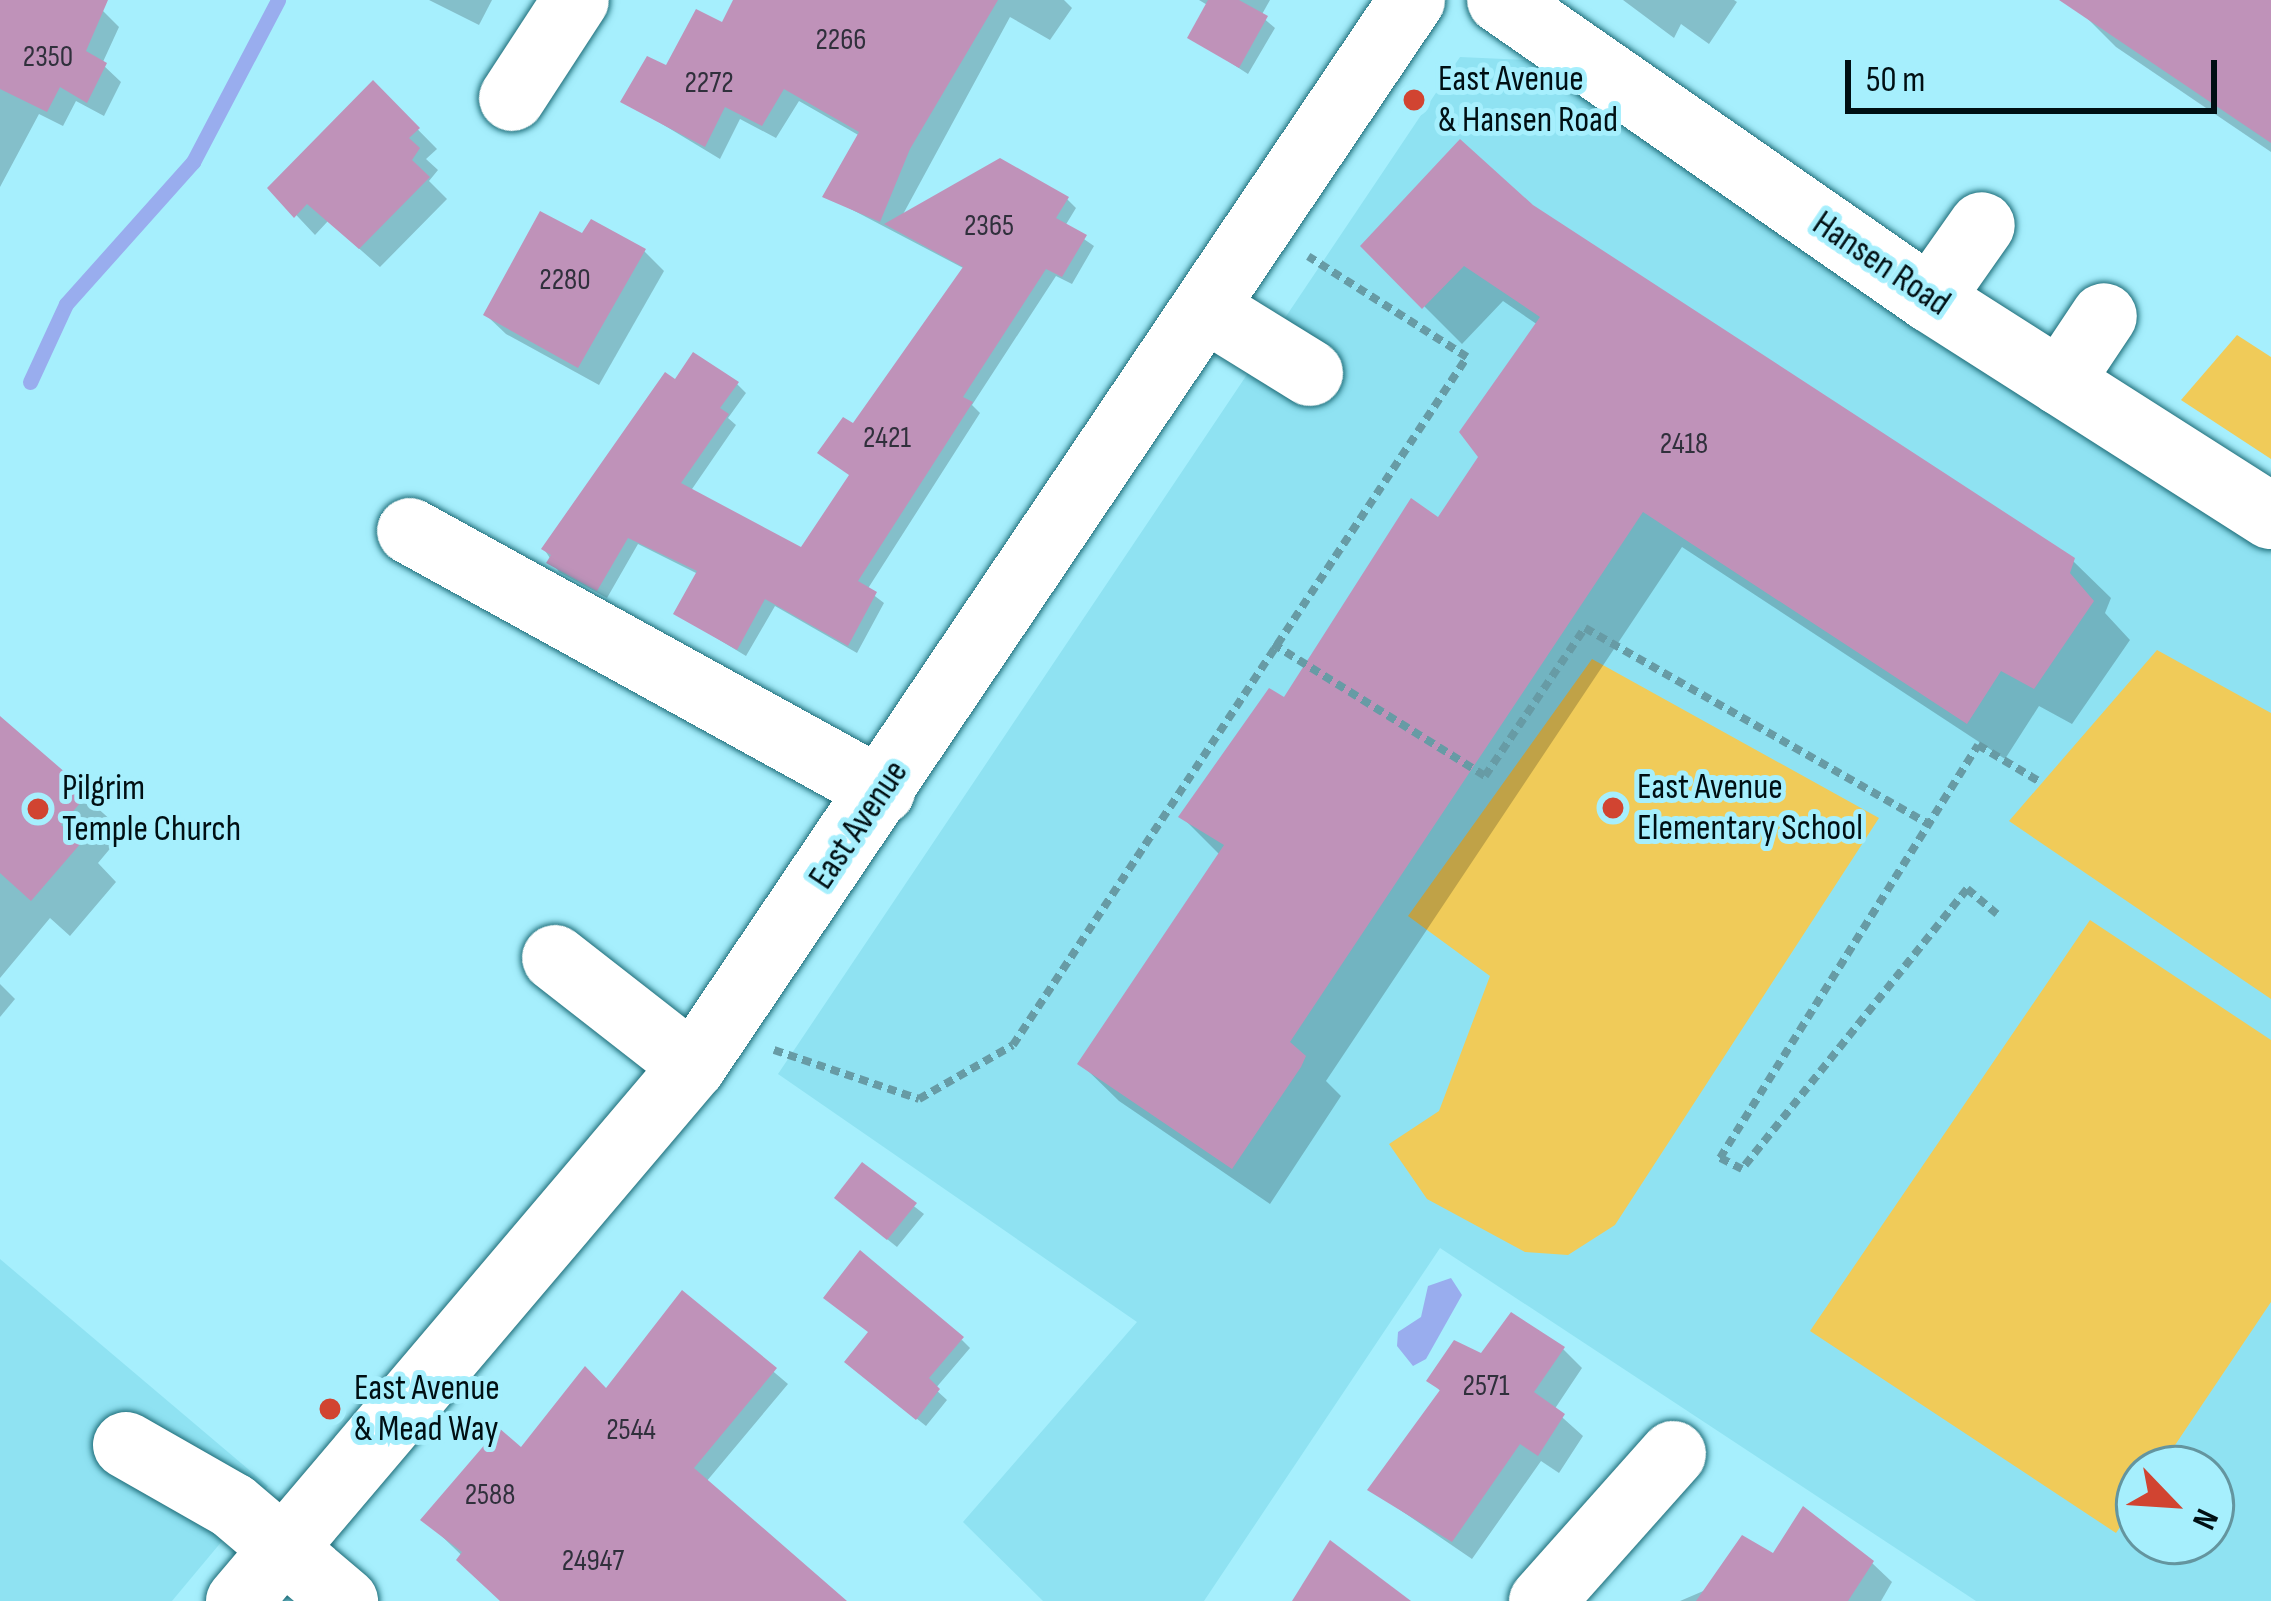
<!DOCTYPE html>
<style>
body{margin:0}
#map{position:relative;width:2271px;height:1601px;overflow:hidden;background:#a6effd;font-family:"Sofia Sans Condensed",sans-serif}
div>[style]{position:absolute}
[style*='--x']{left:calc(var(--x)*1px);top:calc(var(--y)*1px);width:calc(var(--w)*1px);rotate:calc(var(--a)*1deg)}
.built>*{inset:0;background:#8fe2f2}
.green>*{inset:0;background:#f0cb59}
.water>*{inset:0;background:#99adee}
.shadow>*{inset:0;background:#0003}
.stream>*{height:15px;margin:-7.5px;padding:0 7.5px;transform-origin:7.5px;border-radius:7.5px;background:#99adee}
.building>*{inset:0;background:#bf92b9}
.path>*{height:8px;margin-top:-4px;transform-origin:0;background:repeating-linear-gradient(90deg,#679ba5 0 9px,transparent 0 15px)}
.roads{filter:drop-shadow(0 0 3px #1b6a76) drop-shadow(0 0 3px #1b6a76)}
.minor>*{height:66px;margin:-33px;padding:0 33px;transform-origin:33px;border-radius:33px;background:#fff}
.dots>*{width:33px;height:33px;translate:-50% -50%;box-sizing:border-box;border:6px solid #a6effd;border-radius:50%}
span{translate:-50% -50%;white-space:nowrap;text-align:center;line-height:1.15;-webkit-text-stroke:10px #a6effd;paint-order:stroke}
.number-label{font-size:30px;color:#30303c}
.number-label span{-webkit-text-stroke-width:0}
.poi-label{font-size:36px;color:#000f13}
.left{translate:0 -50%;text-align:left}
.street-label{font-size:36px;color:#000f13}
.north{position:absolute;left:2115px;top:1445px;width:120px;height:120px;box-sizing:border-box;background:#a6effd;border:3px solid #64959f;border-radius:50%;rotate:115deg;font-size:33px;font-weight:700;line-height:48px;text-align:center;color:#000f13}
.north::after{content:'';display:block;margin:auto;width:42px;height:54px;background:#d14431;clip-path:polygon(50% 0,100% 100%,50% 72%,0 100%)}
.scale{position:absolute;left:1845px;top:60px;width:372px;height:54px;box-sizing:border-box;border:6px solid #000f13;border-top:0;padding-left:15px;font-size:36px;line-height:42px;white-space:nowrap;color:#000f13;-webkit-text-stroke:9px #a6effd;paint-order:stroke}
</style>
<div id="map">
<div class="built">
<div style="clip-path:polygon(evenodd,1460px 57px,1526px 60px,2271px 542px,2271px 1601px,1976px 1601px,1440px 1248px,1204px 1601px,1043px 1601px,963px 1522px,1137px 1322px,778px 1074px,1460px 57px,2139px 1469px,2211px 1469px,2211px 1541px,2139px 1541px,2139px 1469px)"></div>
<div style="clip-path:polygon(0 1259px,268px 1486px,172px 1601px,0 1601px)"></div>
</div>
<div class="green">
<div style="clip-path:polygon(2237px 335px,2271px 357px,2271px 459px,2181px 400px)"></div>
<div style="clip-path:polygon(2157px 650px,2271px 713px,2271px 999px,2009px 821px)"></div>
<div style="clip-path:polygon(1592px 659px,1879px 818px,1615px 1225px,1568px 1255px,1525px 1252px,1427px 1199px,1389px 1144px,1439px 1111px,1490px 976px,1408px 916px)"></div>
<div style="clip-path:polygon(2090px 920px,2271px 1040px,2271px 1302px,2159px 1469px,2139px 1469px,2139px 1499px,2116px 1533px,1810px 1331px)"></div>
</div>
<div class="water">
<div style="clip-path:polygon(1451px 1278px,1462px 1295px,1426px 1359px,1413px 1366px,1397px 1346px,1398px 1332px,1421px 1317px,1428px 1286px)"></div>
</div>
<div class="shadow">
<div style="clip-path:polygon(0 0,79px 0,103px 11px,119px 27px,102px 64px,121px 82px,104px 116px,76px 101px,63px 126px,39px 114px,0 187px)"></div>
<div style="clip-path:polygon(429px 0,492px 0,479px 25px)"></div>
<div style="clip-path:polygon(736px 0,1064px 0,1072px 8px,1050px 40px,1010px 17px,901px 218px,1067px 199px,1076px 208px,1065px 226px,1094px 246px,1072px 284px,1056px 276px,972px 405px,980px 413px,867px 590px,884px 603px,857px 653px,775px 606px,746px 656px,677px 614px,698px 574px,638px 544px,607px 598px,559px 572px,544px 549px,676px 383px,737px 384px,746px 393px,728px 418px,736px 425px,690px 492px,802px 551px,852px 476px,854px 427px,965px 269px,826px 196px,860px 136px,799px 101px,776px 138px,740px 119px,720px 159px,624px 101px,723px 26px)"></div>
<div style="clip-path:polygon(1199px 0,1270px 0,1261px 16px,1275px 28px,1248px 74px,1191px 37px,1209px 6px)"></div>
<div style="clip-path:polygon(1623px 0,1734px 0,1737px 2px,1709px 44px,1681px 24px,1674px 38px)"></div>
<div style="clip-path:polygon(2086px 0,2271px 0,2271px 152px,2116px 47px,2079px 10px)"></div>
<div style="clip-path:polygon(373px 84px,437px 149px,426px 159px,438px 170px,429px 181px,447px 199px,380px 267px,328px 221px,315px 235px,271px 188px)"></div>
<div style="clip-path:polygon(1531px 207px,2073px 561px,2111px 598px,2105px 613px,2130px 640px,2072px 724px,2039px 706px,2005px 759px,1682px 547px,1326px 1081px,1341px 1096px,1270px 1204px,1119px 1101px,1081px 1064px,1221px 856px,1182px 817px,1439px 522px,1482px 457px,1538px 325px,1503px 301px,1462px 344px,1364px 246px)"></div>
<div style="clip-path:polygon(583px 237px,644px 251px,664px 271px,599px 385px,506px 334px,486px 315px)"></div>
<div style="clip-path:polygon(0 720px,124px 832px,98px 863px,116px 882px,70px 936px,50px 918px,0 978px)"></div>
<div style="clip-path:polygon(0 984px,15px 999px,0 1017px)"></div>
<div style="clip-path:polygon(862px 1166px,924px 1214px,897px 1247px,847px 1207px)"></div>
<div style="clip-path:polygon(682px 1294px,788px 1384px,706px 1482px,839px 1601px,509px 1601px,424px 1519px,606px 1392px)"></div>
<div style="clip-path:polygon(962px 1340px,970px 1348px,935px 1389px,947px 1400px,926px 1426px,857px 1371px)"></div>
<div style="clip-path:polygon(1563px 1349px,1582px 1368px,1554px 1410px,1583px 1436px,1559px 1473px,1541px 1461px,1472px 1559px,1371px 1490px,1442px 1393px,1430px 1380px,1482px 1357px)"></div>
<div style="clip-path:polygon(1872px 1563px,1892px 1582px,1881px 1601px,1680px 1601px,1708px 1589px)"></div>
</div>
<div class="stream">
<div style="--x:30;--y:382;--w:86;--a:-65.2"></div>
<div style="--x:66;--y:304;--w:191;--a:-48.2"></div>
<div style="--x:193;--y:162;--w:183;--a:-62.3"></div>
</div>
<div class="building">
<div style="clip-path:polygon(0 0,108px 0,86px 51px,107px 63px,87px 103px,60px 87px,47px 112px,0 89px)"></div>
<div style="clip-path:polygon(733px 0,998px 0,910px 149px,880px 222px,822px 197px,859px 132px,784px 89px,762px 126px,725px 107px,705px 147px,620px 102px,647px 56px,666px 65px,696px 9px,722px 22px)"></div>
<div style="clip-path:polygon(1208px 0,1239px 0,1268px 16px,1239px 68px,1187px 38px)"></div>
<div style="clip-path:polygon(2059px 0,2271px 0,2271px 143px)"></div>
<div style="clip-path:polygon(373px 80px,420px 128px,409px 138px,420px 148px,412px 160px,430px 177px,359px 249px,307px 204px,294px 218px,267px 188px)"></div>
<div style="clip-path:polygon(1460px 139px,1533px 205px,2075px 558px,2070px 573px,2094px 601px,2034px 689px,2001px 671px,1967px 724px,1643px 512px,1290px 1042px,1306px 1056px,1301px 1067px,1232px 1169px,1077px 1064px,1224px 845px,1178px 817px,1269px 688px,1284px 697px,1411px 498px,1438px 517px,1478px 457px,1459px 432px,1540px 317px,1464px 266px,1422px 309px,1360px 246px)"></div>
<div style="clip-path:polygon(1000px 158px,1069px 197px,1056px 218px,1087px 235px,1062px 277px,1046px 269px,963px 397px,973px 402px,858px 581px,877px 592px,848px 646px,765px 599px,737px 650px,673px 614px,697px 571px,628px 538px,597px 591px,546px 563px,551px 555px,541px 549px,665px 372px,675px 379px,693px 352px,739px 382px,720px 408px,729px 414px,681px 483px,801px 547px,849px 475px,817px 453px,843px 417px,853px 423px,963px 267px,884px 224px)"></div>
<div style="clip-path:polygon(540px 211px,582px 233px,591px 219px,646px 249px,578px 368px,483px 315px)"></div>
<div style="clip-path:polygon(0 716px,89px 793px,61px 825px,81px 843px,31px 901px,0 873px)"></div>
<div style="clip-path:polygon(862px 1162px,917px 1203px,887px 1240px,834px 1198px)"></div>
<div style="clip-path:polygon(860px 1250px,964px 1337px,929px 1378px,940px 1389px,916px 1420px,844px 1362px,868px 1332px,823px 1298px)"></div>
<div style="clip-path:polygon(682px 1290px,777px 1368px,694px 1468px,847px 1601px,500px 1601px,456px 1560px,462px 1552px,420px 1520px,499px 1428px,521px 1447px,585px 1366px,606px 1388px)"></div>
<div style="clip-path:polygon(1511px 1312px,1565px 1347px,1534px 1392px,1565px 1414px,1538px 1456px,1520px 1444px,1452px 1542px,1367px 1490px,1440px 1390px,1426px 1381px,1454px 1340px,1481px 1353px)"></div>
<div style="clip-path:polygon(1803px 1506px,1874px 1561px,1848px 1601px,1696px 1601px,1742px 1535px,1773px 1553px)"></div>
<div style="clip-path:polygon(1330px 1540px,1411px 1601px,1292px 1601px)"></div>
</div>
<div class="path">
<div style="--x:1273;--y:644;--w:250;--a:31.9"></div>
<div style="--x:1485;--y:776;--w:179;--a:-56"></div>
<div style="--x:1585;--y:628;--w:396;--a:29.7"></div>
<div style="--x:1997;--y:914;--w:39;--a:-140"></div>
<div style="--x:1967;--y:889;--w:359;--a:128.8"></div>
<div style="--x:1742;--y:1169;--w:25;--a:-153"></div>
<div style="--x:1720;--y:1158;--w:487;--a:-58"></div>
<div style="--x:1978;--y:745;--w:74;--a:30.7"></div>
<div style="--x:774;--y:1050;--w:153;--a:18.7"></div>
<div style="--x:919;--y:1099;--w:108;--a:-29.9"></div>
<div style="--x:1013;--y:1045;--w:824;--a:-56.58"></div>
<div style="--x:1467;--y:357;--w:188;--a:-147.6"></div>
</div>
<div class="roads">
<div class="minor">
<div style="--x:1500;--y:0;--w:524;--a:34.81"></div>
<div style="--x:1930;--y:299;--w:404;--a:32.5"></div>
<div style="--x:512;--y:98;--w:117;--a:-56.9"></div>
<div style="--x:1930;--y:299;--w:90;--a:-54.9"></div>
<div style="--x:1208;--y:310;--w:120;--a:31.7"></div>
<div style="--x:2060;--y:382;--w:79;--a:-56.3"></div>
<div style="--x:410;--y:531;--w:539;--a:28.85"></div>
<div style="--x:555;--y:958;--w:175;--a:38"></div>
<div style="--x:126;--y:1445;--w:123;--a:29.7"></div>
<div style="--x:233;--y:1506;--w:147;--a:40.3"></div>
<div style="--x:239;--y:1601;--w:702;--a:-49.68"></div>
<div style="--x:693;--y:1066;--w:1286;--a:-56"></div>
<div style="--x:1542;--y:1601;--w:197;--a:-48.3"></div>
</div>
</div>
<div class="dots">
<div style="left:1414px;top:100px;background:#d14431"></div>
<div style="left:1613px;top:808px;background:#d14431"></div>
<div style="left:38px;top:809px;background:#d14431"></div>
<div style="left:330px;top:1409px;background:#d14431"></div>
</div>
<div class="number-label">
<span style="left:841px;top:40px">2266</span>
<span style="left:48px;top:57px">2350</span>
<span style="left:709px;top:83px">2272</span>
<span style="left:989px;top:226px">2365</span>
<span style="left:565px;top:280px">2280</span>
<span style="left:887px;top:438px">2421</span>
<span style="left:1684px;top:444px">2418</span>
<span style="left:1486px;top:1386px">2571</span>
<span style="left:631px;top:1430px">2544</span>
<span style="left:490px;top:1495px">2588</span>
<span style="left:593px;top:1561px">24947</span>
</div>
<div class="poi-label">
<span class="left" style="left:1438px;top:100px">East Avenue<br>&amp; Hansen Road</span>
<span class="left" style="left:1637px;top:808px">East Avenue<br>Elementary School</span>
<span class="left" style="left:62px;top:809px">Pilgrim<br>Temple Church</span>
<span class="left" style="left:354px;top:1409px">East Avenue<br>&amp; Mead Way</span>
</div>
<div class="street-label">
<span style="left:1881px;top:264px;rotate:34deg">Hansen Road</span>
<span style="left:859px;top:825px;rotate:-56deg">East Avenue</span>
</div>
<div class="north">N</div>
<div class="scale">50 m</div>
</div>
